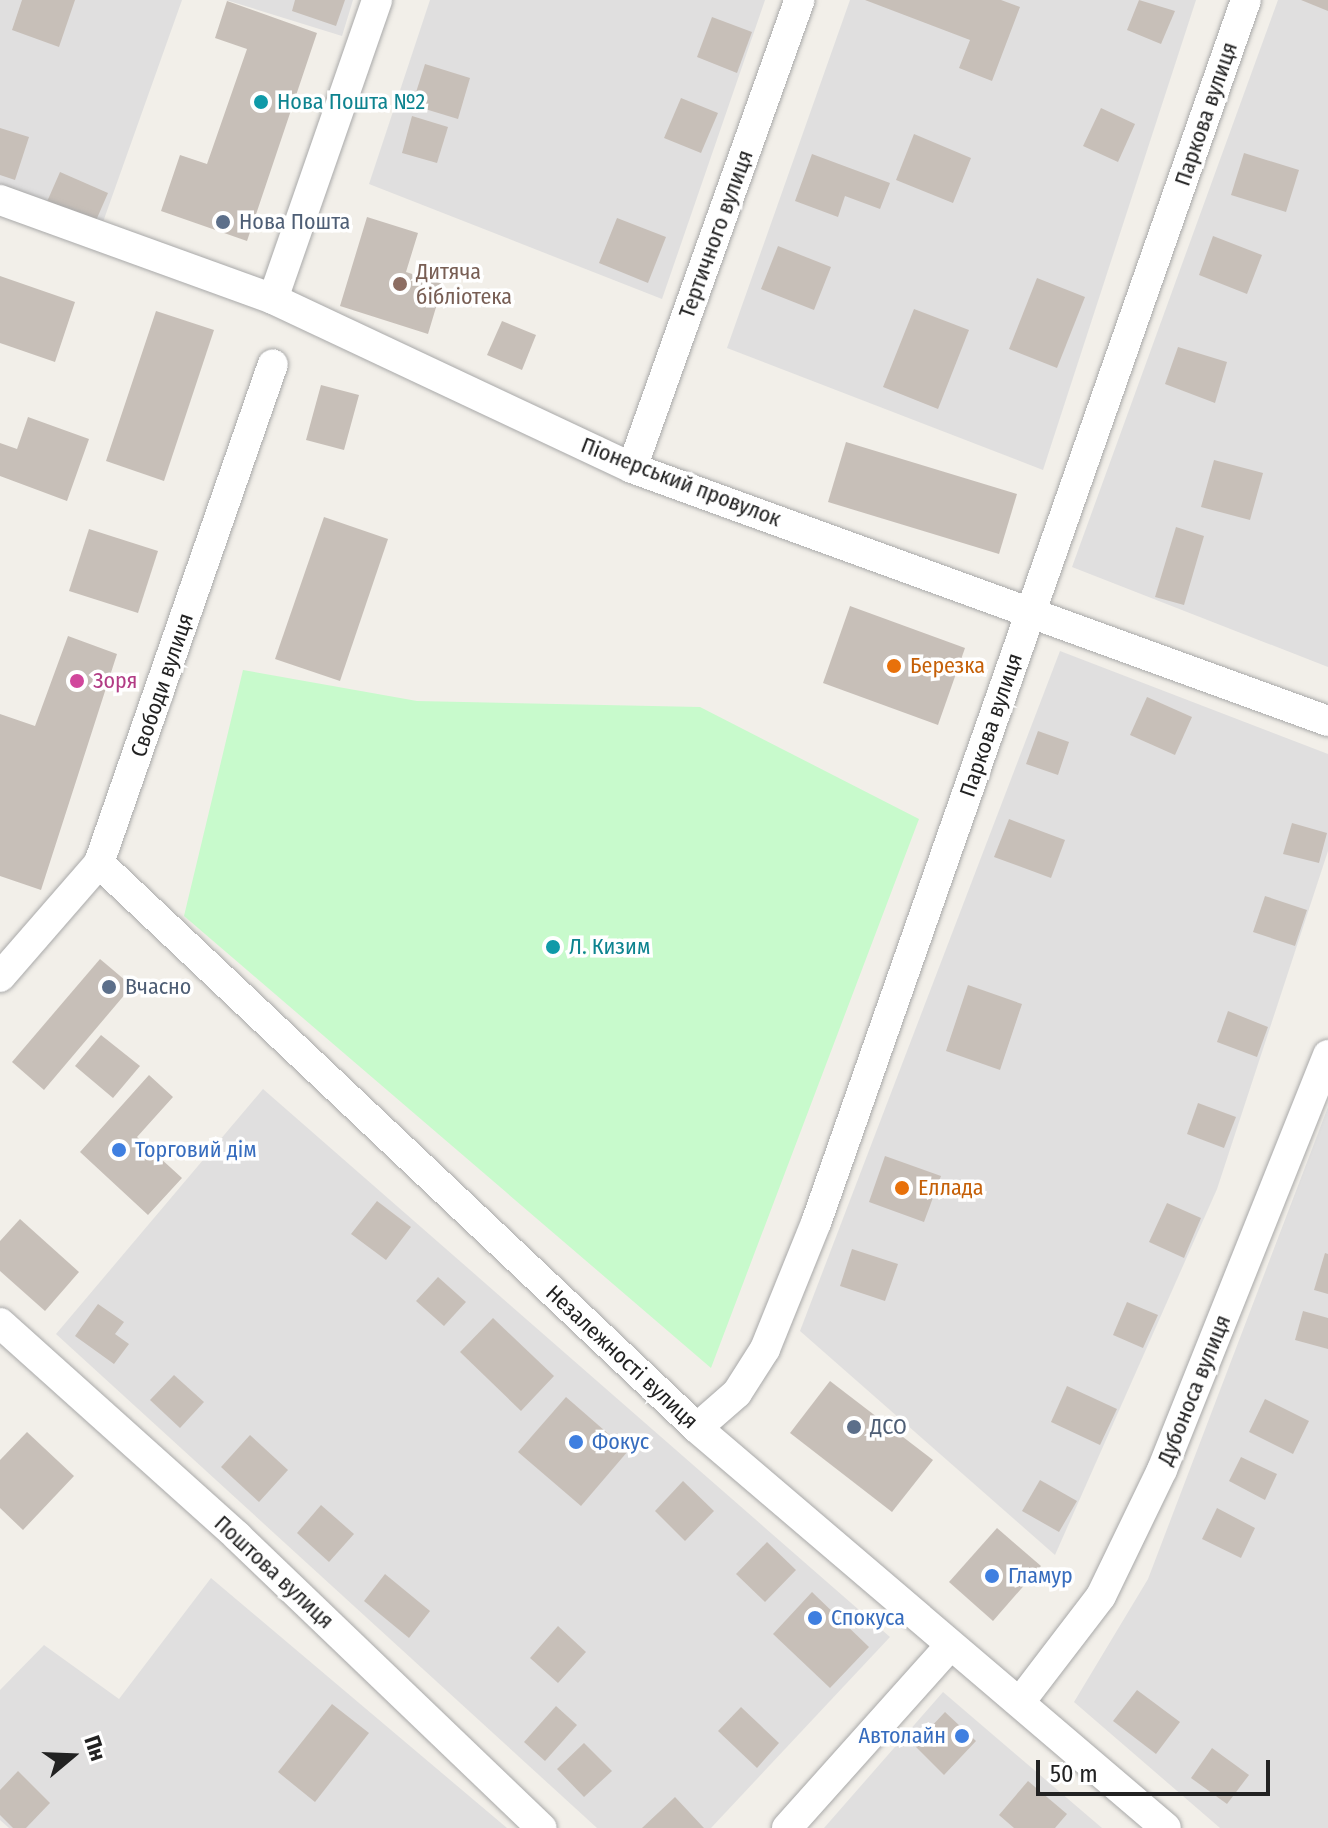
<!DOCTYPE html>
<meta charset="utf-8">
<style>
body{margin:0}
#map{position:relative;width:1328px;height:1828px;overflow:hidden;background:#f2efe9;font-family:"Fira Sans Condensed",sans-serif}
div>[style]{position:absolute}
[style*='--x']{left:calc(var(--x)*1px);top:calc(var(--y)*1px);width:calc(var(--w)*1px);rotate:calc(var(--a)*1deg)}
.residential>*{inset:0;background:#e0dfdf}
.park>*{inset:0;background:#c8facc}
.building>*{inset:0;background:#c7bfb8}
.roads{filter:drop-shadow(0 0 2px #a9a9a9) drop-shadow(0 0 2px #a9a9a9)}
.street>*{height:30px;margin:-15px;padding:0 15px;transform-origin:15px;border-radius:15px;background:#fff}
.dots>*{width:22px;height:22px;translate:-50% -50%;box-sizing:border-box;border:4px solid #fff;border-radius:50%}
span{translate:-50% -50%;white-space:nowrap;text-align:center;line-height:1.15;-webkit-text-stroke:7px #fff;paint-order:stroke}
.culture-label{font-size:22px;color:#0d838f}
.left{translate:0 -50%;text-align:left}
.street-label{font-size:22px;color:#222}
.service-label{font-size:22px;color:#4e5e75}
.education-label{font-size:22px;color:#785e54}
.food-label{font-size:22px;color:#c56008}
.hotel-label{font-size:22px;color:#b23c85}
.shop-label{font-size:22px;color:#366cbe}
.right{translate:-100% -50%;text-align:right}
.north{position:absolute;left:32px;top:1716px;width:80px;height:80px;-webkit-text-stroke:6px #fff;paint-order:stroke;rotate:71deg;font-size:22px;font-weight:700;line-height:32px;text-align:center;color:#222}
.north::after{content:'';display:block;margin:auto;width:28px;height:36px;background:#222;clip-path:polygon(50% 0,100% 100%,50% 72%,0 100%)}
.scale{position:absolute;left:1036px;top:1760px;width:234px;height:36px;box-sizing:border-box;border:4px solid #222;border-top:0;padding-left:10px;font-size:24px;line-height:28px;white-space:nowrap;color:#222;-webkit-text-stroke:6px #fff;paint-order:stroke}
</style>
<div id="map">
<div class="residential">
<div style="clip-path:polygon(0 0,182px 0,98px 236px,0 200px)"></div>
<div style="clip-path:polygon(226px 0,353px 0,342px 36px)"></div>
<div style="clip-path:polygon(430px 0,765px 0,662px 299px,369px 184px)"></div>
<div style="clip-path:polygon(850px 0,1196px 0,1043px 470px,727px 348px)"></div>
<div style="clip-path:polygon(1278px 0,1328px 0,1328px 667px,1072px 567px)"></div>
<div style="clip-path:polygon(1060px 651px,1328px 754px,1328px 851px,1217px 1189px,1055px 1555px,800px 1331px)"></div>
<div style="clip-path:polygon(263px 1089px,890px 1637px,711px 1828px,597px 1828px,56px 1334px)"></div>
<div style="clip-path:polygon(1328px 1107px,1328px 1828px,1220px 1828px,1074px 1702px,1148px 1579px)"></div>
<div style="clip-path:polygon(211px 1578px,507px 1828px,9px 1828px,0 1820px,0 1690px,44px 1645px,119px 1699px)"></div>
<div style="clip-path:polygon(943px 1692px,1102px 1828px,824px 1828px)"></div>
</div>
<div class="park">
<div style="clip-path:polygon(243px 670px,417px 701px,700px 707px,919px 819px,711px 1368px,184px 916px)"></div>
</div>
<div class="building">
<div style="clip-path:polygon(22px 0,75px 0,59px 47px,12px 30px)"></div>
<div style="clip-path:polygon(295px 0,345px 0,336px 26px,292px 11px)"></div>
<div style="clip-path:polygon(865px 0,1001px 0,1020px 7px,992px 81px,959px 68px,970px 40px)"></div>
<div style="clip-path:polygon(1139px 0,1175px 11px,1161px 44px,1127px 30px)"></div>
<div style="clip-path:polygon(1301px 0,1328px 0,1328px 11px)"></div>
<div style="clip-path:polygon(227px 1px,317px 33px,247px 241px,161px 211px,180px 155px,207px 164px,247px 49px,215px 38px)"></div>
<div style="clip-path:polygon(712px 17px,752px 32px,737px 73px,697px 57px)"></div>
<div style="clip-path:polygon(425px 64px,470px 78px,458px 119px,412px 105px)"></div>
<div style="clip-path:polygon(681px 98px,718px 113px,701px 153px,664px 138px)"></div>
<div style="clip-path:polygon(1101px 108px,1135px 124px,1118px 162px,1083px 146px)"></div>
<div style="clip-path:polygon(412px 116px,448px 127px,437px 163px,402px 153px)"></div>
<div style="clip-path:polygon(0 128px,29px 137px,15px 180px,0 175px)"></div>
<div style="clip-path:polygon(914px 134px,971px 158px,953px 203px,896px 180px)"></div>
<div style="clip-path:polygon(1244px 153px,1299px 170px,1286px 212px,1231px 195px)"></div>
<div style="clip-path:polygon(812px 154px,890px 183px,880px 209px,845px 196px,838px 217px,795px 201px)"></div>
<div style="clip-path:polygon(60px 172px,108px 193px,94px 225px,46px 204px)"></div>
<div style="clip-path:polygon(367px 217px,418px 233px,406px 272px,443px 284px,428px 334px,340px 306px)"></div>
<div style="clip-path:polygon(617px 218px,666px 237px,648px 283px,599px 263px)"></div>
<div style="clip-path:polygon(1213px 236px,1262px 255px,1247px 294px,1199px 275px)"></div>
<div style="clip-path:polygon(778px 246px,831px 267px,814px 310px,761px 289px)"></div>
<div style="clip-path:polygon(0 276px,75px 302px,55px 362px,0 343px)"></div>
<div style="clip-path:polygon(1037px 278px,1085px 297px,1057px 368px,1009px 349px)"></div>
<div style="clip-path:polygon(914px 309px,969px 330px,938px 409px,883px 387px)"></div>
<div style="clip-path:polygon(156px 311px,214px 330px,164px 481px,106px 461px)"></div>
<div style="clip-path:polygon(502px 321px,536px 335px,522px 370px,487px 355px)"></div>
<div style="clip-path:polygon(1178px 347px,1227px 362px,1215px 403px,1165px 384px)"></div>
<div style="clip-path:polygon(321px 385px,359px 395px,344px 450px,306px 440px)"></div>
<div style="clip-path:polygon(28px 417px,89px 439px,67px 501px,0 476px,0 443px,17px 449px)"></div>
<div style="clip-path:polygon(846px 442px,1017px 494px,999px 554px,828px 502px)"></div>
<div style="clip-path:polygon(1214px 460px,1263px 473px,1250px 520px,1201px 507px)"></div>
<div style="clip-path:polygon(324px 517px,388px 539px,340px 681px,275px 659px)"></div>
<div style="clip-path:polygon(1176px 527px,1204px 536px,1184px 605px,1155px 597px)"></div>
<div style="clip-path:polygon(89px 529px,158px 551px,138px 613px,69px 591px)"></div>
<div style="clip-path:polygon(850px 606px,965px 648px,938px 725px,823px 683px)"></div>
<div style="clip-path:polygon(68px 636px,117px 654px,41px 890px,0 876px,0 714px,35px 726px)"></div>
<div style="clip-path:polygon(1147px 697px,1192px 717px,1175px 755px,1130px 735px)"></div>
<div style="clip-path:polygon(1038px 731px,1069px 742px,1058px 775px,1026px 764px)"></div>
<div style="clip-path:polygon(1009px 819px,1065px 840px,1051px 878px,994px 857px)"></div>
<div style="clip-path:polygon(1292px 823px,1327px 833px,1319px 863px,1283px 854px)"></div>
<div style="clip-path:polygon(1265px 896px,1307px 910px,1295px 946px,1253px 932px)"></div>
<div style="clip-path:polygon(100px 959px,132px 986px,44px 1090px,12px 1062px)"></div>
<div style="clip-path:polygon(968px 985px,1022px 1004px,1000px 1070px,946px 1051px)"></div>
<div style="clip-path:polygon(1228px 1011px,1268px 1027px,1257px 1057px,1217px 1042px)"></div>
<div style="clip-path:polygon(101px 1035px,140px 1066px,113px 1098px,75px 1066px)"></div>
<div style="clip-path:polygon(149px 1075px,173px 1097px,137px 1137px,182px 1178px,148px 1215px,80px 1152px)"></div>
<div style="clip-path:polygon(1198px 1103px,1236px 1117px,1224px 1148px,1187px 1134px)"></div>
<div style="clip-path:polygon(885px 1156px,941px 1176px,924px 1222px,869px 1202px)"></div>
<div style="clip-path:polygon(377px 1201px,411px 1227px,386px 1260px,351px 1234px)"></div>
<div style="clip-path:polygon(1167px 1203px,1201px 1218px,1184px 1258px,1149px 1242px)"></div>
<div style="clip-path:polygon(20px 1219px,79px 1272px,45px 1311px,0 1271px,0 1241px)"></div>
<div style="clip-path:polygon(852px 1249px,898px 1264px,885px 1301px,840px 1286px)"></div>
<div style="clip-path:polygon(1325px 1253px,1328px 1254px,1328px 1294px,1314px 1290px)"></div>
<div style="clip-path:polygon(438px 1277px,466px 1302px,444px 1326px,416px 1301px)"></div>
<div style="clip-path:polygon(1127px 1302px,1158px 1315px,1143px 1348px,1113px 1335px)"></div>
<div style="clip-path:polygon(98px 1304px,124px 1322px,115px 1334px,129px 1344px,114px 1364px,75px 1336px)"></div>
<div style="clip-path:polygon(1303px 1311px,1328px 1318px,1328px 1349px,1295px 1340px)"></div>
<div style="clip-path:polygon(493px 1318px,554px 1376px,521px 1411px,460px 1352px)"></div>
<div style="clip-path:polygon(174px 1375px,204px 1402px,180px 1428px,150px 1400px)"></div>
<div style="clip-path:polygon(830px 1381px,933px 1460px,892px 1512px,790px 1433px)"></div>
<div style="clip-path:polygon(1067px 1386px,1117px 1409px,1100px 1445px,1051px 1422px)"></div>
<div style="clip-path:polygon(566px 1397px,628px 1451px,581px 1506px,518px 1452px)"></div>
<div style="clip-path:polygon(1265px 1399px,1309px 1421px,1293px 1454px,1249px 1432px)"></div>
<div style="clip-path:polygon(27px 1432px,74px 1476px,23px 1530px,0 1508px,0 1460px)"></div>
<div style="clip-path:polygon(250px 1435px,288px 1470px,259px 1502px,221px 1467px)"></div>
<div style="clip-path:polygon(1241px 1457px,1277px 1474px,1265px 1500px,1229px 1481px)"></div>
<div style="clip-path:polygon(1040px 1480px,1077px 1501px,1059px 1532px,1022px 1511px)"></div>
<div style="clip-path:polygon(683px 1481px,714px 1511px,685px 1541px,655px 1511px)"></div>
<div style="clip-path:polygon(321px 1505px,354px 1534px,329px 1562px,297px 1533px)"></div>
<div style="clip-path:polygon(1217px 1508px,1255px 1528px,1241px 1558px,1202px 1539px)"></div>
<div style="clip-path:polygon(997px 1528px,1041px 1566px,993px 1621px,949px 1582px)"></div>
<div style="clip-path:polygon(767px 1542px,796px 1570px,765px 1602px,736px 1574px)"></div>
<div style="clip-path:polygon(385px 1574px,430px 1611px,409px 1638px,364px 1601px)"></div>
<div style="clip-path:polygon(812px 1592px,869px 1647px,830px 1688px,773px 1634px)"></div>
<div style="clip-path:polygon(558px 1626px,586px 1652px,558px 1683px,530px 1658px)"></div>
<div style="clip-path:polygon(1137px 1690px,1180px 1722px,1156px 1754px,1113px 1721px)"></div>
<div style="clip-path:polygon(332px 1704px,369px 1733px,315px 1802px,278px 1772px)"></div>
<div style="clip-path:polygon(556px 1706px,577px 1725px,545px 1761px,524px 1742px)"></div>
<div style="clip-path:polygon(741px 1707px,779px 1743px,757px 1768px,718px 1731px)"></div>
<div style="clip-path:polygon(945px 1712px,976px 1741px,944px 1775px,914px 1745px)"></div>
<div style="clip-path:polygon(584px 1743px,612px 1771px,584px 1797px,557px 1769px)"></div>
<div style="clip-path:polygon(1212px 1748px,1249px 1775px,1227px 1804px,1191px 1778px)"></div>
<div style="clip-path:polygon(18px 1771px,50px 1803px,26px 1828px,13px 1828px,0 1815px,0 1790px)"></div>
<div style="clip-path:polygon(1028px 1781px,1067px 1814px,1055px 1828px,1014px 1828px,999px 1815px)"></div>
<div style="clip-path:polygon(675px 1797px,704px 1828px,642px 1828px)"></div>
</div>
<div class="roads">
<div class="street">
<div style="--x:0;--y:200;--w:290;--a:19.9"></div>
<div style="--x:273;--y:299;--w:397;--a:25.2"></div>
<div style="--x:632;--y:468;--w:741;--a:19.98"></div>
<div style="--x:273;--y:299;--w:317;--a:-70.8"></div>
<div style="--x:632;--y:468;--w:497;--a:-70.3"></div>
<div style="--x:99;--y:863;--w:823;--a:43.37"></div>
<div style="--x:697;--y:1428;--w:616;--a:40.46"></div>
<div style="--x:0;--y:977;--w:151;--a:-49"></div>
<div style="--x:99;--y:863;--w:528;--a:-70.78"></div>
<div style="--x:0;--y:1323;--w:319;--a:41.9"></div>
<div style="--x:237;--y:1536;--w:422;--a:43.8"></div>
<div style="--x:697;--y:1428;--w:53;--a:-41.2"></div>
<div style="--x:737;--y:1393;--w:52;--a:-57.5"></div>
<div style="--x:765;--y:1349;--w:136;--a:-68"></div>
<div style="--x:816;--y:1223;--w:1296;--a:-70.63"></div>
<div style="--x:1020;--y:1702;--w:133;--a:-52.6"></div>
<div style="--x:1101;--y:1596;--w:140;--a:-64.2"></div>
<div style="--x:1162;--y:1470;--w:447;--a:-68.2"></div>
<div style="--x:787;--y:1828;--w:243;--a:-48.2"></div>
</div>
</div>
<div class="dots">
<div style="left:261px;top:102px;background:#0f9aa8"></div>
<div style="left:223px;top:222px;background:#5c6f8a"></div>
<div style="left:400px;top:284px;background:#8d6e63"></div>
<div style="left:894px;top:666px;background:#e8710a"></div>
<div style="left:77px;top:681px;background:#d1479c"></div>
<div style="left:553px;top:947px;background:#0f9aa8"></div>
<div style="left:109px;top:987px;background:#5c6f8a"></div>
<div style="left:119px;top:1150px;background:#3f7fe0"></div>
<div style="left:902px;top:1188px;background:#e8710a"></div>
<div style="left:854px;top:1427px;background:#5c6f8a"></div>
<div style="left:576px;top:1442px;background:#3f7fe0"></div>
<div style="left:992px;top:1576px;background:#3f7fe0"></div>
<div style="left:815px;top:1618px;background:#3f7fe0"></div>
<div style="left:962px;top:1736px;background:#3f7fe0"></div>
</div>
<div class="culture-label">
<span class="left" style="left:277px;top:102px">Нова Пошта №2</span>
<span class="left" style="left:569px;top:947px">Л. Кизим</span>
</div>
<div class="street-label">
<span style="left:1206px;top:114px;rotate:-71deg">Паркова вулиця</span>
<span style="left:716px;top:234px;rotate:-70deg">Тертичного вулиця</span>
<span style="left:681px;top:482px;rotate:21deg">Піонерський провулок</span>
<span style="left:162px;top:685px;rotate:-71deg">Свободи вулиця</span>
<span style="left:991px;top:725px;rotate:-71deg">Паркова вулиця</span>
<span style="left:622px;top:1357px;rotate:43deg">Незалежності вулиця</span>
<span style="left:1194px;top:1390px;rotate:-68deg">Дубоноса вулиця</span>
<span style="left:274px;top:1572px;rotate:43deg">Поштова вулиця</span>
</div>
<div class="service-label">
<span class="left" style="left:239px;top:222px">Нова Пошта</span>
<span class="left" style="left:125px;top:987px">Вчасно</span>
<span class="left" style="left:870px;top:1427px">ДСО</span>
</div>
<div class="education-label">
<span class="left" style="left:416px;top:284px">Дитяча<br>бібліотека</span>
</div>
<div class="food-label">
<span class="left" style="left:910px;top:666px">Березка</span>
<span class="left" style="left:918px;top:1188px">Еллада</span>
</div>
<div class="hotel-label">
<span class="left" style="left:93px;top:681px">Зоря</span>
</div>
<div class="shop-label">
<span class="left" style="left:135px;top:1150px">Торговий дім</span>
<span class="left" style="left:592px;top:1442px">Фокус</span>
<span class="left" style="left:1008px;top:1576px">Гламур</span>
<span class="left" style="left:831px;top:1618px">Спокуса</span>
<span class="right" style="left:946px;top:1736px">Автолайн</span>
</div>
<div class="north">Пн</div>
<div class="scale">50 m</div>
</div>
